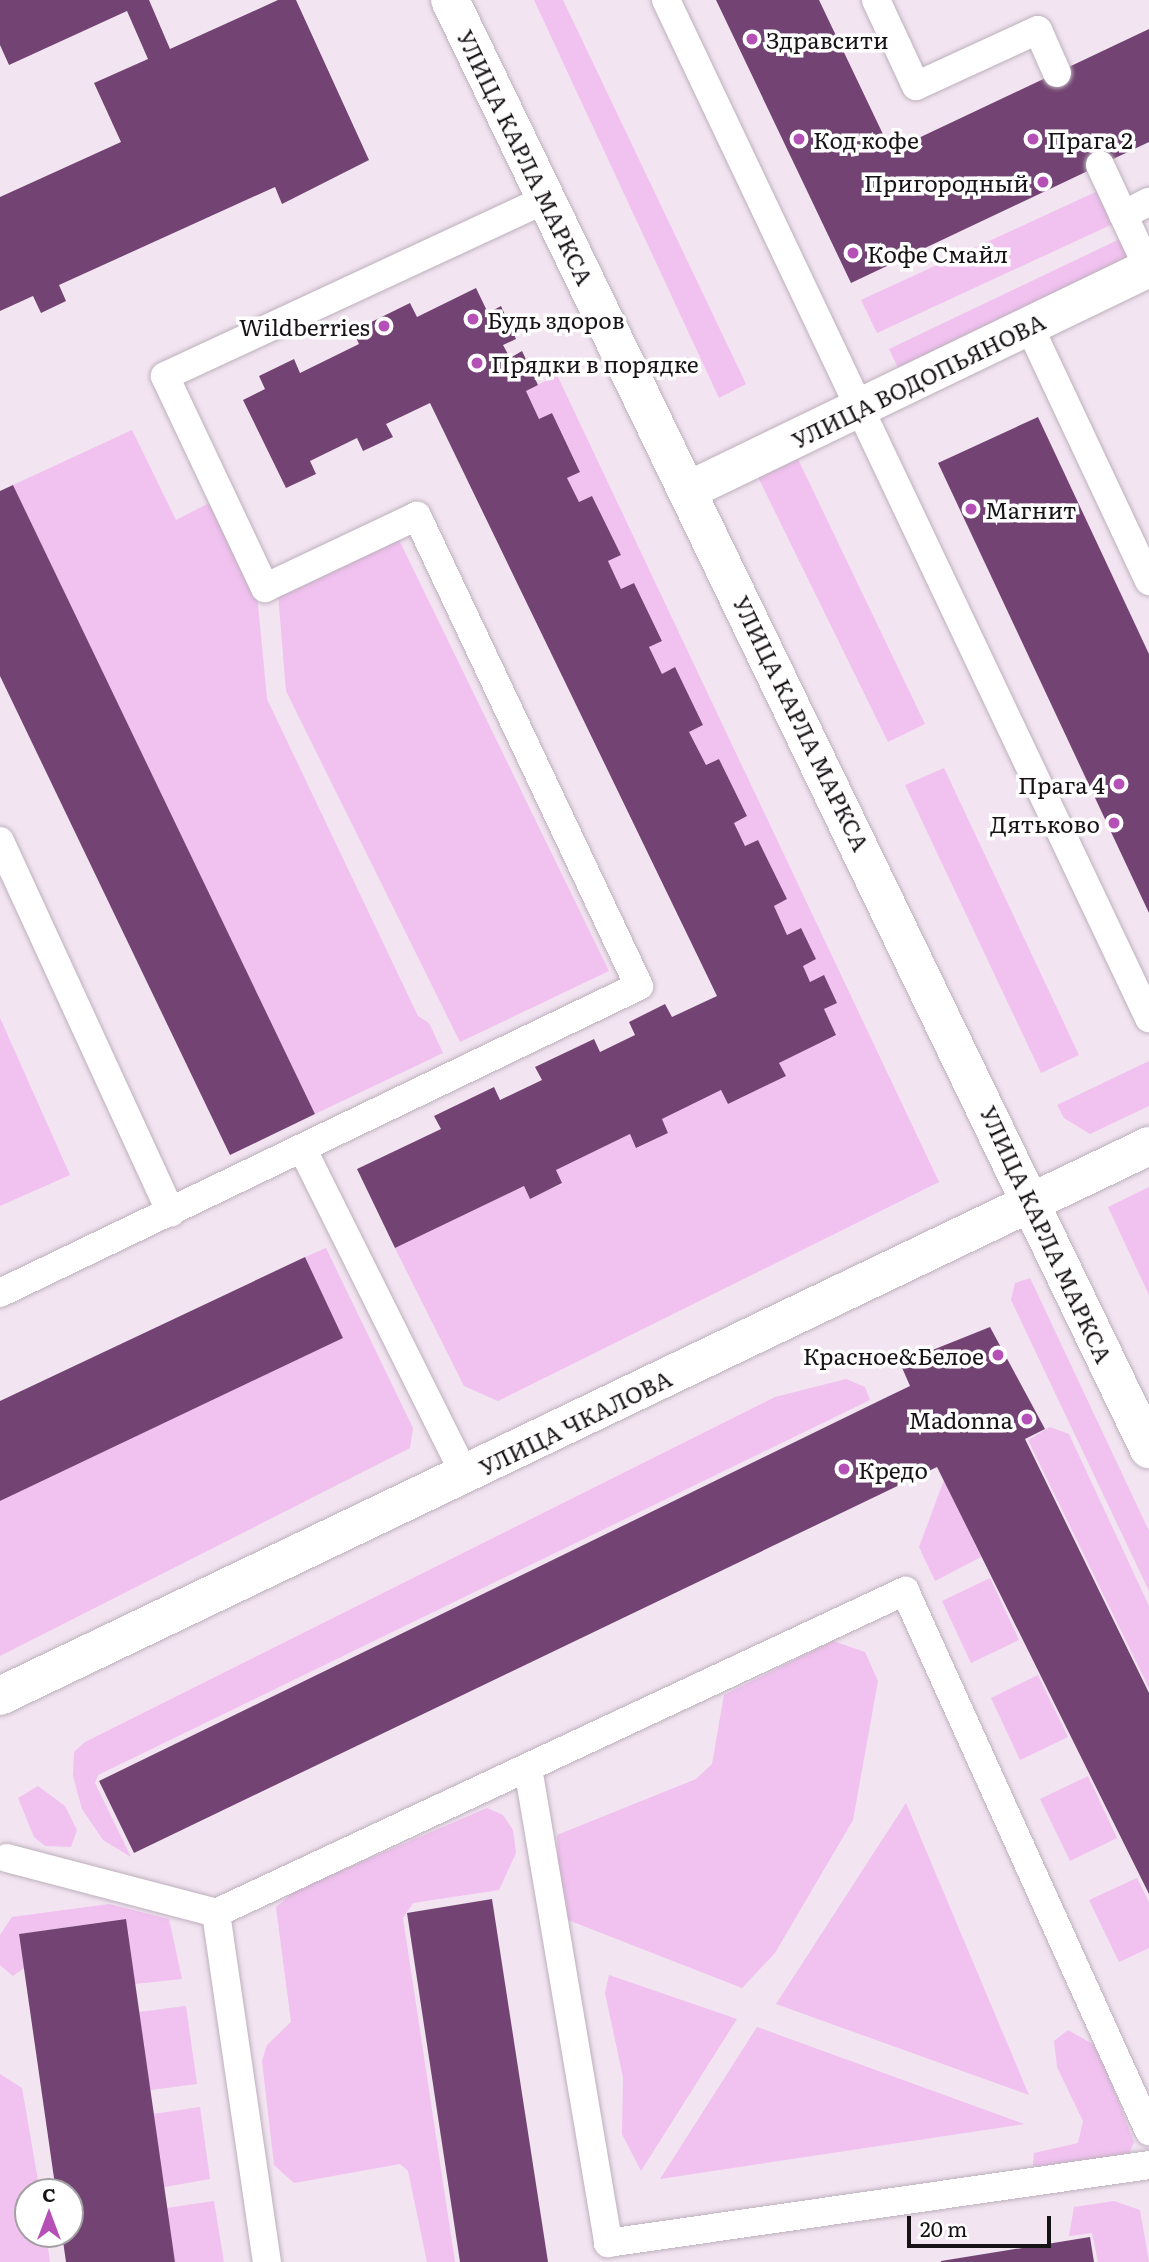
<!DOCTYPE html>
<meta charset="utf-8">
<style>
body{margin:0}
#map{position:relative;width:1149px;height:2262px;overflow:hidden;background:#f2e4f1;font-family:Literata,serif}
div>[style]{position:absolute}
[style*='--x']{left:calc(var(--x)*1px);top:calc(var(--y)*1px);width:calc(var(--w)*1px);rotate:calc(var(--a)*1deg)}
.green>*{inset:0;background:#f1c1f0}
.building>*{inset:0;background:#734473}
.roads{filter:drop-shadow(0 0 2px #bdb0bc) drop-shadow(0 0 2px #bdb0bc)}
.service>*{height:28px;margin:-14px;padding:0 14px;transform-origin:14px;border-radius:14px;background:#fff}
.minor>*{height:38px;margin:-19px;padding:0 19px;transform-origin:19px;border-radius:19px;background:#fff}
.tertiary>*{height:38px;margin:-19px;padding:0 19px;transform-origin:19px;border-radius:19px;background:#fff}
.dots>*{width:19px;height:19px;translate:-50% -50%;box-sizing:border-box;border:4px solid #fff;border-radius:50%}
span{translate:-50% -50%;white-space:nowrap;text-align:center;line-height:1.15;-webkit-text-stroke:7px #fff;paint-order:stroke}
.poi-label{font-size:23px;color:#171216}
.left{translate:0 -50%;text-align:left}
.right{translate:-100% -50%;text-align:right}
.street-label{font-size:23px;color:#171216}
.north{position:absolute;left:14px;top:2178px;width:70px;height:70px;box-sizing:border-box;background:#fff;border:2px solid #a2a0a2;border-radius:50%;rotate:0deg;font-size:19px;font-weight:700;line-height:28px;text-align:center;color:#171216}
.north::after{content:'';display:block;margin:auto;width:24px;height:32px;background:#b550b6;clip-path:polygon(50% 0,100% 100%,50% 72%,0 100%)}
.scale{position:absolute;left:907px;top:2216px;width:144px;height:32px;box-sizing:border-box;border:4px solid #171216;border-top:0;padding-left:9px;font-size:21px;line-height:24px;white-space:nowrap;color:#171216;-webkit-text-stroke:5px #fff;paint-order:stroke}
</style>
<div id="map">
<div class="green">
<div style="clip-path:polygon(534px 0,563px 0,746px 384px,719px 398px)"></div>
<div style="clip-path:polygon(1100px 190px,1115px 223px,877px 333px,861px 300px)"></div>
<div style="clip-path:polygon(1122px 238px,1134px 262px,900px 372px,889px 349px)"></div>
<div style="clip-path:polygon(557px 375px,939px 1182px,498px 1401px,464px 1386px,395px 1248px,524px 1186px,530px 1198px,562px 1184px,556px 1170px,630px 1134px,637px 1148px,668px 1133px,662px 1119px,721px 1090px,728px 1104px,785px 1075px,779px 1063px,836px 1035px,824px 1009px,836px 1003px,810px 982px,803px 966px,815px 959px,800px 928px,787px 935px,774px 906px,787px 899px,758px 840px,745px 846px,734px 823px,747px 816px,719px 759px,706px 765px,689px 732px,703px 725px,675px 668px,662px 674px,649px 647px,662px 640px,634px 584px,621px 589px,608px 561px,621px 555px,592px 496px,579px 502px,567px 478px,580px 471px,552px 413px,539px 419px,526px 391px)"></div>
<div style="clip-path:polygon(132px 430px,176px 520px,213px 501px,257px 594px,267px 699px,418px 1016px,429px 1023px,443px 1053px,315px 1114px,13px 485px)"></div>
<div style="clip-path:polygon(796px 455px,925px 724px,888px 742px,757px 475px)"></div>
<div style="clip-path:polygon(398px 538px,609px 971px,460px 1042px,286px 691px,278px 594px)"></div>
<div style="clip-path:polygon(944px 768px,1079px 1055px,1041px 1073px,905px 785px)"></div>
<div style="clip-path:polygon(0 1018px,70px 1175px,0 1206px)"></div>
<div style="clip-path:polygon(1149px 1061px,1149px 1106px,1090px 1134px,1064px 1118px,1057px 1105px)"></div>
<div style="clip-path:polygon(1149px 1187px,1149px 1295px,1108px 1207px)"></div>
<div style="clip-path:polygon(326px 1248px,413px 1428px,410px 1448px,0 1656px,0 1501px,343px 1338px,305px 1257px)"></div>
<div style="clip-path:polygon(1030px 1278px,1149px 1531px,1149px 1591px,1011px 1300px,1015px 1283px)"></div>
<div style="clip-path:polygon(846px 1379px,865px 1387px,870px 1400px,98px 1775px,95px 1783px,131px 1857px,103px 1840px,82px 1809px,73px 1776px,74px 1752px,85px 1742px,775px 1397px)"></div>
<div style="clip-path:polygon(1050px 1427px,1069px 1434px,1149px 1606px,1149px 1688px,1028px 1440px)"></div>
<div style="clip-path:polygon(944px 1480px,981px 1557px,935px 1581px,919px 1547px)"></div>
<div style="clip-path:polygon(990px 1578px,1019px 1640px,971px 1663px,942px 1601px)"></div>
<div style="clip-path:polygon(833px 1641px,865px 1652px,878px 1681px,853px 1820px,775px 1953px,742px 1988px,568px 1920px,559px 1890px,557px 1835px,696px 1779px,712px 1764px,724px 1695px)"></div>
<div style="clip-path:polygon(1038px 1675px,1068px 1737px,1020px 1760px,991px 1698px)"></div>
<div style="clip-path:polygon(1088px 1776px,1117px 1838px,1070px 1861px,1040px 1799px)"></div>
<div style="clip-path:polygon(38px 1786px,65px 1806px,77px 1830px,71px 1847px,45px 1846px,34px 1837px,18px 1798px)"></div>
<div style="clip-path:polygon(906px 1803px,1029px 2095px,776px 2004px)"></div>
<div style="clip-path:polygon(487px 1808px,503px 1815px,513px 1830px,516px 1853px,499px 1890px,413px 1903px,403px 1918px,455px 2262px,427px 2262px,408px 2171px,400px 2164px,294px 2183px,274px 2165px,262px 2061px,267px 2045px,291px 2022px,276px 1907px,296px 1890px)"></div>
<div style="clip-path:polygon(1137px 1878px,1149px 1902px,1149px 1948px,1119px 1962px,1089px 1900px)"></div>
<div style="clip-path:polygon(109px 1904px,169px 1919px,182px 1979px,135px 1984px,125px 1919px,19px 1934px,24px 1968px,13px 1976px,0 1965px,0 1935px,12px 1917px)"></div>
<div style="clip-path:polygon(609px 1975px,737px 2019px,641px 2171px,622px 2134px,623px 2077px,605px 1993px)"></div>
<div style="clip-path:polygon(186px 2006px,197px 2084px,150px 2090px,139px 2012px)"></div>
<div style="clip-path:polygon(757px 2027px,1024px 2124px,660px 2179px)"></div>
<div style="clip-path:polygon(1068px 2030px,1098px 2047px,1134px 2142px,1127px 2159px,1047px 2170px,1033px 2165px,1034px 2153px,1078px 2143px,1083px 2121px,1057px 2067px,1054px 2041px)"></div>
<div style="clip-path:polygon(0 2074px,22px 2088px,40px 2192px,28px 2192px,28px 2234px,46px 2234px,50px 2262px,0 2262px)"></div>
<div style="clip-path:polygon(200px 2107px,210px 2179px,164px 2187px,153px 2114px)"></div>
<div style="clip-path:polygon(214px 2201px,224px 2262px,175px 2262px,167px 2208px)"></div>
<div style="clip-path:polygon(1114px 2201px,1140px 2210px,1149px 2262px,1098px 2262px,1092px 2233px,1069px 2236px,1074px 2207px)"></div>
</div>
<div class="building">
<div style="clip-path:polygon(0 0,149px 0,170px 49px,278px 0,296px 0,369px 160px,282px 204px,275px 187px,59px 285px,66px 301px,41px 313px,33px 296px,0 311px,0 197px,121px 142px,94px 83px,148px 59px,127px 11px,9px 65px,0 45px)"></div>
<div style="clip-path:polygon(716px 0,819px 0,891px 151px,1149px 29px,1149px 142px,851px 283px)"></div>
<div style="clip-path:polygon(476px 288px,488px 313px,501px 306px,516px 339px,503px 345px,510px 358px,522px 351px,538px 385px,526px 391px,539px 419px,552px 413px,580px 472px,567px 478px,579px 502px,592px 496px,621px 555px,608px 561px,621px 589px,634px 583px,662px 641px,649px 647px,662px 674px,675px 667px,703px 725px,689px 732px,706px 765px,719px 759px,747px 816px,734px 823px,745px 846px,758px 840px,787px 899px,774px 906px,787px 935px,801px 928px,816px 959px,803px 966px,810px 982px,824px 975px,837px 1003px,824px 1009px,836px 1035px,779px 1063px,786px 1076px,728px 1104px,721px 1090px,662px 1119px,668px 1133px,636px 1148px,630px 1134px,556px 1170px,562px 1183px,530px 1199px,524px 1186px,395px 1248px,357px 1169px,441px 1129px,434px 1116px,494px 1087px,500px 1100px,542px 1080px,535px 1067px,594px 1039px,600px 1052px,635px 1035px,629px 1022px,665px 1004px,672px 1017px,717px 996px,430px 403px,386px 424px,393px 437px,363px 451px,357px 438px,310px 461px,316px 474px,286px 488px,243px 400px,265px 389px,259px 376px,294px 359px,300px 373px,359px 344px,353px 331px,410px 303px,417px 317px)"></div>
<div style="clip-path:polygon(1038px 417px,1149px 654px,1149px 913px,938px 463px)"></div>
<div style="clip-path:polygon(13px 485px,315px 1114px,230px 1155px,0 676px,0 491px)"></div>
<div style="clip-path:polygon(305px 1257px,343px 1338px,0 1501px,0 1401px)"></div>
<div style="clip-path:polygon(990px 1327px,1045px 1429px,1025px 1439px,1149px 1693px,1149px 1894px,937px 1467px,134px 1853px,99px 1781px,885px 1398px,910px 1386px,900px 1363px)"></div>
<div style="clip-path:polygon(492px 1899px,548px 2262px,460px 2262px,407px 1913px)"></div>
<div style="clip-path:polygon(126px 1919px,175px 2262px,66px 2262px,62px 2234px,70px 2234px,70px 2192px,56px 2192px,19px 1934px)"></div>
<div style="clip-path:polygon(1090px 2237px,1094px 2262px,941px 2262px,941px 2261px)"></div>
</div>
<div class="roads">
<div class="service">
<div style="--x:666;--y:0;--w:1127;--a:64.62"></div>
<div style="--x:876;--y:0;--w:95;--a:65.1"></div>
<div style="--x:916;--y:86;--w:134;--a:-24.7"></div>
<div style="--x:1038;--y:30;--w:47;--a:66.2"></div>
<div style="--x:1100;--y:165;--w:114;--a:65"></div>
<div style="--x:1123;--y:215;--w:29;--a:-27"></div>
<div style="--x:1029;--y:326;--w:282;--a:64.8"></div>
<div style="--x:0;--y:841;--w:409;--a:65.3"></div>
<div style="--x:303;--y:1150;--w:363;--a:63.5"></div>
<div style="--x:0;--y:1293;--w:709;--a:-25.66"></div>
<div style="--x:639;--y:986;--w:520;--a:-115.28"></div>
<div style="--x:417;--y:516;--w:168;--a:154.7"></div>
<div style="--x:265;--y:588;--w:234;--a:-115.3"></div>
<div style="--x:165;--y:376;--w:420;--a:-24.9"></div>
<div style="--x:528;--y:1768;--w:482;--a:80.4"></div>
<div style="--x:608;--y:2243;--w:547;--a:-8.2"></div>
<div style="--x:7;--y:1858;--w:216;--a:14.7"></div>
<div style="--x:216;--y:1913;--w:761;--a:-25.05"></div>
<div style="--x:905;--y:1591;--w:593;--a:65.68"></div>
<div style="--x:216;--y:1913;--w:353;--a:81.7"></div>
</div>
<div class="minor">
<div style="--x:687;--y:491;--w:513;--a:-25.77"></div>
<div style="--x:0;--y:1696;--w:1274;--a:-25.58"></div>
</div>
<div class="tertiary">
<div style="--x:450;--y:0;--w:1609;--a:64.25"></div>
</div>
</div>
<div class="dots">
<div style="left:752px;top:39px;background:#b550b6"></div>
<div style="left:799px;top:139px;background:#b550b6"></div>
<div style="left:1033px;top:139px;background:#b550b6"></div>
<div style="left:1043px;top:182px;background:#b550b6"></div>
<div style="left:853px;top:253px;background:#b550b6"></div>
<div style="left:473px;top:319px;background:#b550b6"></div>
<div style="left:384px;top:326px;background:#b550b6"></div>
<div style="left:477px;top:363px;background:#b550b6"></div>
<div style="left:971px;top:509px;background:#b550b6"></div>
<div style="left:1119px;top:784px;background:#b550b6"></div>
<div style="left:1114px;top:823px;background:#b550b6"></div>
<div style="left:998px;top:1355px;background:#b550b6"></div>
<div style="left:1027px;top:1419px;background:#b550b6"></div>
<div style="left:844px;top:1469px;background:#b550b6"></div>
</div>
<div class="poi-label">
<span class="left" style="left:766px;top:39px">Здравсити</span>
<span class="left" style="left:813px;top:139px">Код кофе</span>
<span class="left" style="left:1047px;top:139px">Прага 2</span>
<span class="right" style="left:1029px;top:182px">Пригородный</span>
<span class="left" style="left:867px;top:253px">Кофе Смайл</span>
<span class="left" style="left:487px;top:319px">Будь здоров</span>
<span class="right" style="left:370px;top:326px">Wildberries</span>
<span class="left" style="left:491px;top:363px">Прядки в порядке</span>
<span class="left" style="left:985px;top:509px">Магнит</span>
<span class="right" style="left:1105px;top:784px">Прага 4</span>
<span class="right" style="left:1100px;top:823px">Дятьково</span>
<span class="right" style="left:984px;top:1355px">Красное&amp;Белое</span>
<span class="right" style="left:1013px;top:1419px">Madonna</span>
<span class="left" style="left:858px;top:1469px">Кредо</span>
</div>
<div class="street-label">
<span style="left:526px;top:157px;rotate:64deg">УЛИЦА КАРЛА МАРКСА</span>
<span style="left:918px;top:380px;rotate:-26deg">УЛИЦА ВОДОПЬЯНОВА</span>
<span style="left:802px;top:723px;rotate:64deg">УЛИЦА КАРЛА МАРКСА</span>
<span style="left:1047px;top:1234px;rotate:65deg">УЛИЦА КАРЛА МАРКСА</span>
<span style="left:575px;top:1422px;rotate:-26deg">УЛИЦА ЧКАЛОВА</span>
</div>
<div class="north">С</div>
<div class="scale">20 m</div>
</div>
